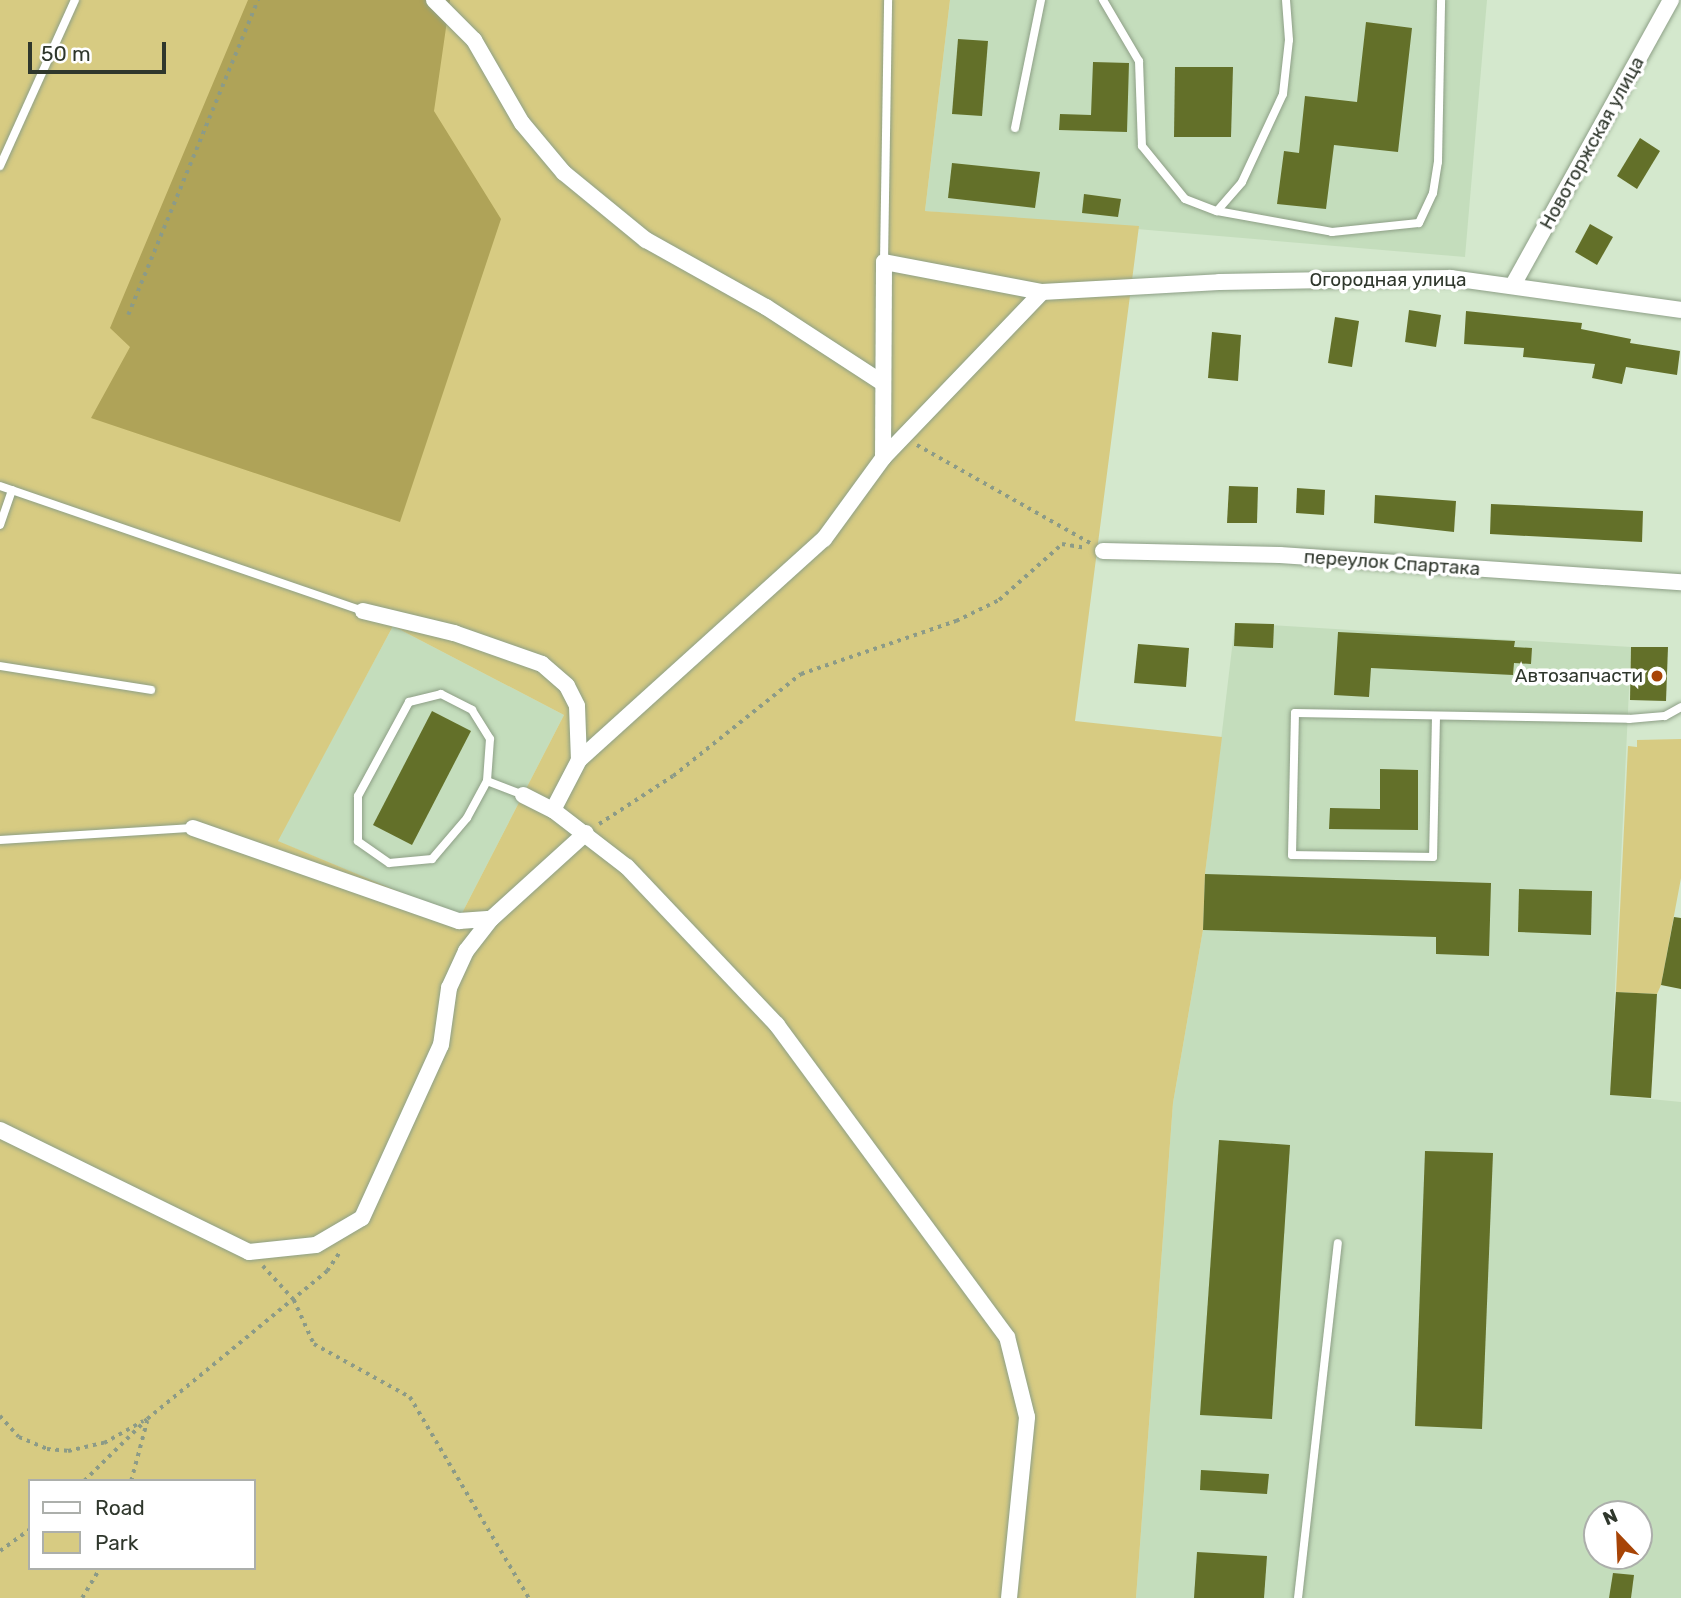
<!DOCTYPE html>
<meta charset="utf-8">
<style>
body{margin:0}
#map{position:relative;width:1681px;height:1598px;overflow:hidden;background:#d4e8cd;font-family:Rubik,sans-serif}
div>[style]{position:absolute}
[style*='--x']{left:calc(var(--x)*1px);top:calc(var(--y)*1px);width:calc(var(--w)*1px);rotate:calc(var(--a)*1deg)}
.built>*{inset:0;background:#c4ddbc}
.green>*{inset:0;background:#d7cb82}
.forest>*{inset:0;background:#afa358}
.building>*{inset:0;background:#637029}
.path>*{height:3.5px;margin-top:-1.75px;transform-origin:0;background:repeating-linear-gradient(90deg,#8c9b87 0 3.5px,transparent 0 8.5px)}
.roads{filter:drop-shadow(0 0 2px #8d9f86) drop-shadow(0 0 2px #8d9f86)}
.lane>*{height:8px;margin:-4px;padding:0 4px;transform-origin:4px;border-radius:4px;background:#fff}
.street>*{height:16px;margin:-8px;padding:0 8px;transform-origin:8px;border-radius:8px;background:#fff}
.dots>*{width:19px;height:19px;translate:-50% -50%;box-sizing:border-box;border:4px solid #fff;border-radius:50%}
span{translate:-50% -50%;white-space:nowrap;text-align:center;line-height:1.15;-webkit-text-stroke:7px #fff;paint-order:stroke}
.street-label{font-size:19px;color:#2f372c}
.poi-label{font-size:19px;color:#2f372c}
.right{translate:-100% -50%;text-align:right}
.legend{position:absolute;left:28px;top:1479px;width:228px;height:91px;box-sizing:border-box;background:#fff;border:2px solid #acafab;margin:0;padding:9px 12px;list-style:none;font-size:21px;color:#2f372c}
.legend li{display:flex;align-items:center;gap:14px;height:35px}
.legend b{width:35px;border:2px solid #acafab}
.north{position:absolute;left:1583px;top:1500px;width:70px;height:70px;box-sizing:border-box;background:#fff;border:2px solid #acafab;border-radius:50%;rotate:337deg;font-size:19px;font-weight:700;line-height:28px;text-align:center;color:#2f372c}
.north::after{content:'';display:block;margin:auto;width:24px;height:32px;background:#a74406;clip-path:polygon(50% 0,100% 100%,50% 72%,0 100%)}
.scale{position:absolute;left:28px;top:42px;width:138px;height:32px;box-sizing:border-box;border:4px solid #2f372c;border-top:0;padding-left:9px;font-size:21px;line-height:24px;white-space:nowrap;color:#2f372c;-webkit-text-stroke:5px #fff;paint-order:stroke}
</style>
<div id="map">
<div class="built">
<div style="clip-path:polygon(950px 0,1487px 0,1465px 257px,925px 211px)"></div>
<div style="clip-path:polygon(evenodd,1235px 623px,1631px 647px,1610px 1095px,1681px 1102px,1681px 1598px,1136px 1598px,1173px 1103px,1203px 930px,1205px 874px,1235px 623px,1597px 1514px,1639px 1514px,1639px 1556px,1597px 1556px,1597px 1514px)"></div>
<div style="clip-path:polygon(393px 626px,564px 715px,460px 917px,277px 841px)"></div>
</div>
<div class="green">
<div style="clip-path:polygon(evenodd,0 0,950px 0,925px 211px,1139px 226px,1075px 721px,1222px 737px,1205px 874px,1203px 930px,1173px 1103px,1136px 1598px,0 1598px,0 0,393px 626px,564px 715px,460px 917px,278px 841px,393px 626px,0 0,30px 1481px,254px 1481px,254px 1568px,30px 1568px,30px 1481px)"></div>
<div style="clip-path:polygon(1681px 739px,1681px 878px,1661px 985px,1657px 994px,1616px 992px,1628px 746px,1637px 747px,1637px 740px)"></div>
</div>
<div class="forest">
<div style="clip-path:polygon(248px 0,450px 0,434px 111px,501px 219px,400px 522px,91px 418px,130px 347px,110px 328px)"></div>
</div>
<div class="building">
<div style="clip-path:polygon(1366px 22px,1412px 28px,1398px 152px,1334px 145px,1326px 209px,1277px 204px,1284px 151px,1299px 153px,1305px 96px,1357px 102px)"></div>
<div style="clip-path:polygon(958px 39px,988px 41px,982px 116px,952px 114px)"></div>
<div style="clip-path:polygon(1093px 62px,1129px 63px,1127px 132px,1059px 130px,1060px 114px,1091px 115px)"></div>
<div style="clip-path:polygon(1175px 67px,1233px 67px,1231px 137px,1174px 137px)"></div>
<div style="clip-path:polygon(1640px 138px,1660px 151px,1637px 189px,1617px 176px)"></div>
<div style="clip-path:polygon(952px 163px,1040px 172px,1035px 208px,948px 198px)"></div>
<div style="clip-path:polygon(1084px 194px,1121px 199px,1118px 217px,1082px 213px)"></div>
<div style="clip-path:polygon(1590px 224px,1613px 237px,1597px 265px,1575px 252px)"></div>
<div style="clip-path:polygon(1409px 310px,1441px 315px,1436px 347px,1405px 342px)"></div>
<div style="clip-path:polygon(1466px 311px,1582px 323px,1581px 329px,1631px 339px,1630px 343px,1680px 351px,1677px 375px,1626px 367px,1622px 384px,1592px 378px,1595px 364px,1523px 357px,1524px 348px,1464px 344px)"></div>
<div style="clip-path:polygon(1335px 317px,1359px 321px,1352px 367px,1328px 363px)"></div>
<div style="clip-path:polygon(1212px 332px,1241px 335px,1238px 381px,1208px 378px)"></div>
<div style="clip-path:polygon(1229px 486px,1258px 487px,1257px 523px,1227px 523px)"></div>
<div style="clip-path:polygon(1297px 488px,1325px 490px,1324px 515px,1296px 513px)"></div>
<div style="clip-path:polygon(1375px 495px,1456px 501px,1454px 532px,1374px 523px)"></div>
<div style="clip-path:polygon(1491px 504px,1643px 511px,1642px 542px,1490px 534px)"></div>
<div style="clip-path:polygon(1235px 623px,1274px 624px,1273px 648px,1234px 646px)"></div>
<div style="clip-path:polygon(1338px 632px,1515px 641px,1514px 647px,1532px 648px,1531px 664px,1514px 663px,1513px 675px,1371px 668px,1369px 697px,1334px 695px)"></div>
<div style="clip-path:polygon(1138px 644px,1189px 648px,1186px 687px,1134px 683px)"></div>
<div style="clip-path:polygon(1631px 647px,1668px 647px,1666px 701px,1630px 700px)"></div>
<div style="clip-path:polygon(432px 711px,471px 731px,412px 845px,373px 825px)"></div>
<div style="clip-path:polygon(1380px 769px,1418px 770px,1418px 830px,1329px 829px,1330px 808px,1380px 809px)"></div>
<div style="clip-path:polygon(1205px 874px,1491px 883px,1489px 956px,1436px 954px,1436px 937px,1203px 930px)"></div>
<div style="clip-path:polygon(1519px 889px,1592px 891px,1591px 935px,1518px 932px)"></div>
<div style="clip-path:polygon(1674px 917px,1681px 918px,1681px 989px,1661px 985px)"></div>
<div style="clip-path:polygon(1616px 992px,1657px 994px,1651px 1098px,1610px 1095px)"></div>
<div style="clip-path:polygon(1219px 1140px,1290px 1145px,1272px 1419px,1200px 1415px)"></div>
<div style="clip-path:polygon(1425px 1151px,1493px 1153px,1482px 1429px,1415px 1426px)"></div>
<div style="clip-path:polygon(1201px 1470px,1269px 1474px,1267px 1494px,1200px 1490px)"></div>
<div style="clip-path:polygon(1197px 1552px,1267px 1556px,1264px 1598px,1194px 1598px)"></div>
<div style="clip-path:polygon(1613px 1573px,1634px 1575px,1631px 1598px,1609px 1598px)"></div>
</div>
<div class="path">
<div style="--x:128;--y:315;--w:341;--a:-67.6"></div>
<div style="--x:917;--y:445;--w:199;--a:29.5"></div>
<div style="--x:599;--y:824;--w:88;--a:-33"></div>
<div style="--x:673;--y:776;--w:164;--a:-38.6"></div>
<div style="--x:801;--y:674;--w:164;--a:-18.9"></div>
<div style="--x:956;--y:621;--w:48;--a:-26"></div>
<div style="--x:999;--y:600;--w:84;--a:-41.6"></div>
<div style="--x:1062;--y:544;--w:25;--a:9"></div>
<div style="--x:263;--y:1266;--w:46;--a:47.6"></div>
<div style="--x:294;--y:1300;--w:48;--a:65.6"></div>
<div style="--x:314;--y:1344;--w:110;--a:28.9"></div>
<div style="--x:410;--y:1397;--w:234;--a:59.4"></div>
<div style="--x:0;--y:1416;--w:28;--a:48"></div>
<div style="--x:19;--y:1437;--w:30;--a:23"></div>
<div style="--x:47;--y:1449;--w:21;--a:5"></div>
<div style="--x:68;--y:1451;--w:37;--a:-13"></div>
<div style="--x:104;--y:1443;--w:45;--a:-29.4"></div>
<div style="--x:84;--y:1481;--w:88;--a:-44.5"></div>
<div style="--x:147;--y:1419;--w:233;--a:-39.4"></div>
<div style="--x:327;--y:1271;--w:23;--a:-56"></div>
<div style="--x:131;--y:1481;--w:62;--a:-75.1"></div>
<div style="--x:0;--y:1551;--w:37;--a:-36"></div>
<div style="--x:82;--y:1598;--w:35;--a:-59"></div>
</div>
<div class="roads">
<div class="lane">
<div style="--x:1103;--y:0;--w:71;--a:59.5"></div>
<div style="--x:1139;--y:61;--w:85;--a:88"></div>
<div style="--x:1142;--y:146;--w:68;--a:50.9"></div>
<div style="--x:1185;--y:199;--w:34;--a:21"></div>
<div style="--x:1217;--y:211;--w:38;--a:-49"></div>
<div style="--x:1242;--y:182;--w:97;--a:-65"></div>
<div style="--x:1283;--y:94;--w:54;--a:-83.7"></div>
<div style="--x:1289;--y:40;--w:40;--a:-94.3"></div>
<div style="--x:1015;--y:128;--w:131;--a:-78.5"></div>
<div style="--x:0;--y:166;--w:182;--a:-65.7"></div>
<div style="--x:1217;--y:211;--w:117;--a:10.3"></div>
<div style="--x:1332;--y:232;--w:87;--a:-5.9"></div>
<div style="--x:1419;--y:223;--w:33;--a:-65"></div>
<div style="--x:1433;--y:193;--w:31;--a:-81"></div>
<div style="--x:1438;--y:162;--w:162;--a:-88.9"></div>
<div style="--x:884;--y:262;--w:262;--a:-89.1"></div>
<div style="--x:0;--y:486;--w:384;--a:19"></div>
<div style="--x:0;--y:525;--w:37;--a:-71"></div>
<div style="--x:0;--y:666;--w:153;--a:9"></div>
<div style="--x:441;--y:694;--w:35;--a:27"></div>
<div style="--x:472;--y:710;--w:34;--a:58"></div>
<div style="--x:490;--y:739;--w:42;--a:94.1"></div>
<div style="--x:487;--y:781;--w:42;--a:118.4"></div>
<div style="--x:467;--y:818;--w:54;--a:130.5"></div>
<div style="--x:432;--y:859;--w:43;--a:174.7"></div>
<div style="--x:389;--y:863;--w:38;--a:-145"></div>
<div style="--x:358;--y:841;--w:45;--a:-90"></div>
<div style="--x:358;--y:796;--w:107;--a:-61.5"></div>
<div style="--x:409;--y:702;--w:33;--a:-14"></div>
<div style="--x:1436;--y:716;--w:141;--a:91.2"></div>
<div style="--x:1433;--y:857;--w:141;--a:-179.2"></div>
<div style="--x:1292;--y:855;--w:142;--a:-88.8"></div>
<div style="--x:1295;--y:713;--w:334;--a:1"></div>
<div style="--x:1629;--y:719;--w:36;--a:-5"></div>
<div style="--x:1665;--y:716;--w:18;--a:-29"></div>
<div style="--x:487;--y:781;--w:39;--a:21"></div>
<div style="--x:0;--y:840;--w:193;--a:-3.6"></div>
<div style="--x:1298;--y:1598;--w:357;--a:-83.6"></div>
</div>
<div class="street">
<div style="--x:434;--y:0;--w:57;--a:45"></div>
<div style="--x:474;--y:40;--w:96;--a:60"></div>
<div style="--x:522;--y:123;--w:65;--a:50"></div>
<div style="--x:564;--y:173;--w:106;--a:39.3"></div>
<div style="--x:646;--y:240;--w:137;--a:29.2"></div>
<div style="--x:766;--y:307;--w:137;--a:33.1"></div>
<div style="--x:1513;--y:285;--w:326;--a:-61"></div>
<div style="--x:883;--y:458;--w:230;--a:-46.2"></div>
<div style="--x:1103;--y:551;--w:177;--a:1.3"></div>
<div style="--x:1280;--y:555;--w:402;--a:3.9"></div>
<div style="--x:363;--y:611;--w:94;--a:13.6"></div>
<div style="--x:454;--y:633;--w:93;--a:19.4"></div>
<div style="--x:542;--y:664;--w:33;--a:41"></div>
<div style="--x:567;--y:686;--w:22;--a:63"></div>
<div style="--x:577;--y:706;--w:54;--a:87.9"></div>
<div style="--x:523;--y:795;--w:34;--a:27"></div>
<div style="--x:193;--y:828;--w:282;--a:19.3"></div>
<div style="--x:459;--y:921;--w:32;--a:-4"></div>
<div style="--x:491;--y:919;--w:128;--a:-42.2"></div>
<div style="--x:0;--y:1130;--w:277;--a:26.1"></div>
<div style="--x:249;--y:1252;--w:67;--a:-6"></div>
<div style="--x:316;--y:1245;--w:53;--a:-30.4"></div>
<div style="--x:362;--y:1218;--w:190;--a:-65.5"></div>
<div style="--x:441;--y:1045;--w:58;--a:-82"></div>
<div style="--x:449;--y:988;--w:41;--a:-65.3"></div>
<div style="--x:466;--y:951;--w:41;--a:-52"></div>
<div style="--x:1009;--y:1598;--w:182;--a:-84.3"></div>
<div style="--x:1027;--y:1417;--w:82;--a:-104"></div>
<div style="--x:1007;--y:1337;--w:388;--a:-126.4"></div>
<div style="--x:777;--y:1025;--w:218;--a:-133.5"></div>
<div style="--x:627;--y:867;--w:93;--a:-142.4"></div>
<div style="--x:553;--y:810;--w:56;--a:-62.5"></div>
<div style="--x:579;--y:760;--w:330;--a:-42.1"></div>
<div style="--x:824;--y:539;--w:100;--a:-53.9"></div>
<div style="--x:883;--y:458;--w:196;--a:-89.7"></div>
<div style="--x:884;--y:262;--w:161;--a:10.8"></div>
<div style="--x:1042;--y:292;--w:177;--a:-3.2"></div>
<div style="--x:1219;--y:282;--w:232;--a:-1"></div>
<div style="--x:1451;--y:278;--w:232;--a:7.9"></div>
</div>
</div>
<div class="dots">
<div style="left:1657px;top:676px;background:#a74406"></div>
</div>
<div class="street-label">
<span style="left:1592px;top:143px;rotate:-61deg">Новоторжская улица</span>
<span style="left:1388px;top:280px">Огородная улица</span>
<span style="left:1392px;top:563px;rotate:4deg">переулок Спартака</span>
</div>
<div class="poi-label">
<span class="right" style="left:1643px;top:676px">Автозапчасти</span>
</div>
<ul class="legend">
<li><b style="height:9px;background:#fff"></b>Road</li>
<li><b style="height:19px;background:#d7cb82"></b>Park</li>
</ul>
<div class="north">N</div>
<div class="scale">50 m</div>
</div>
